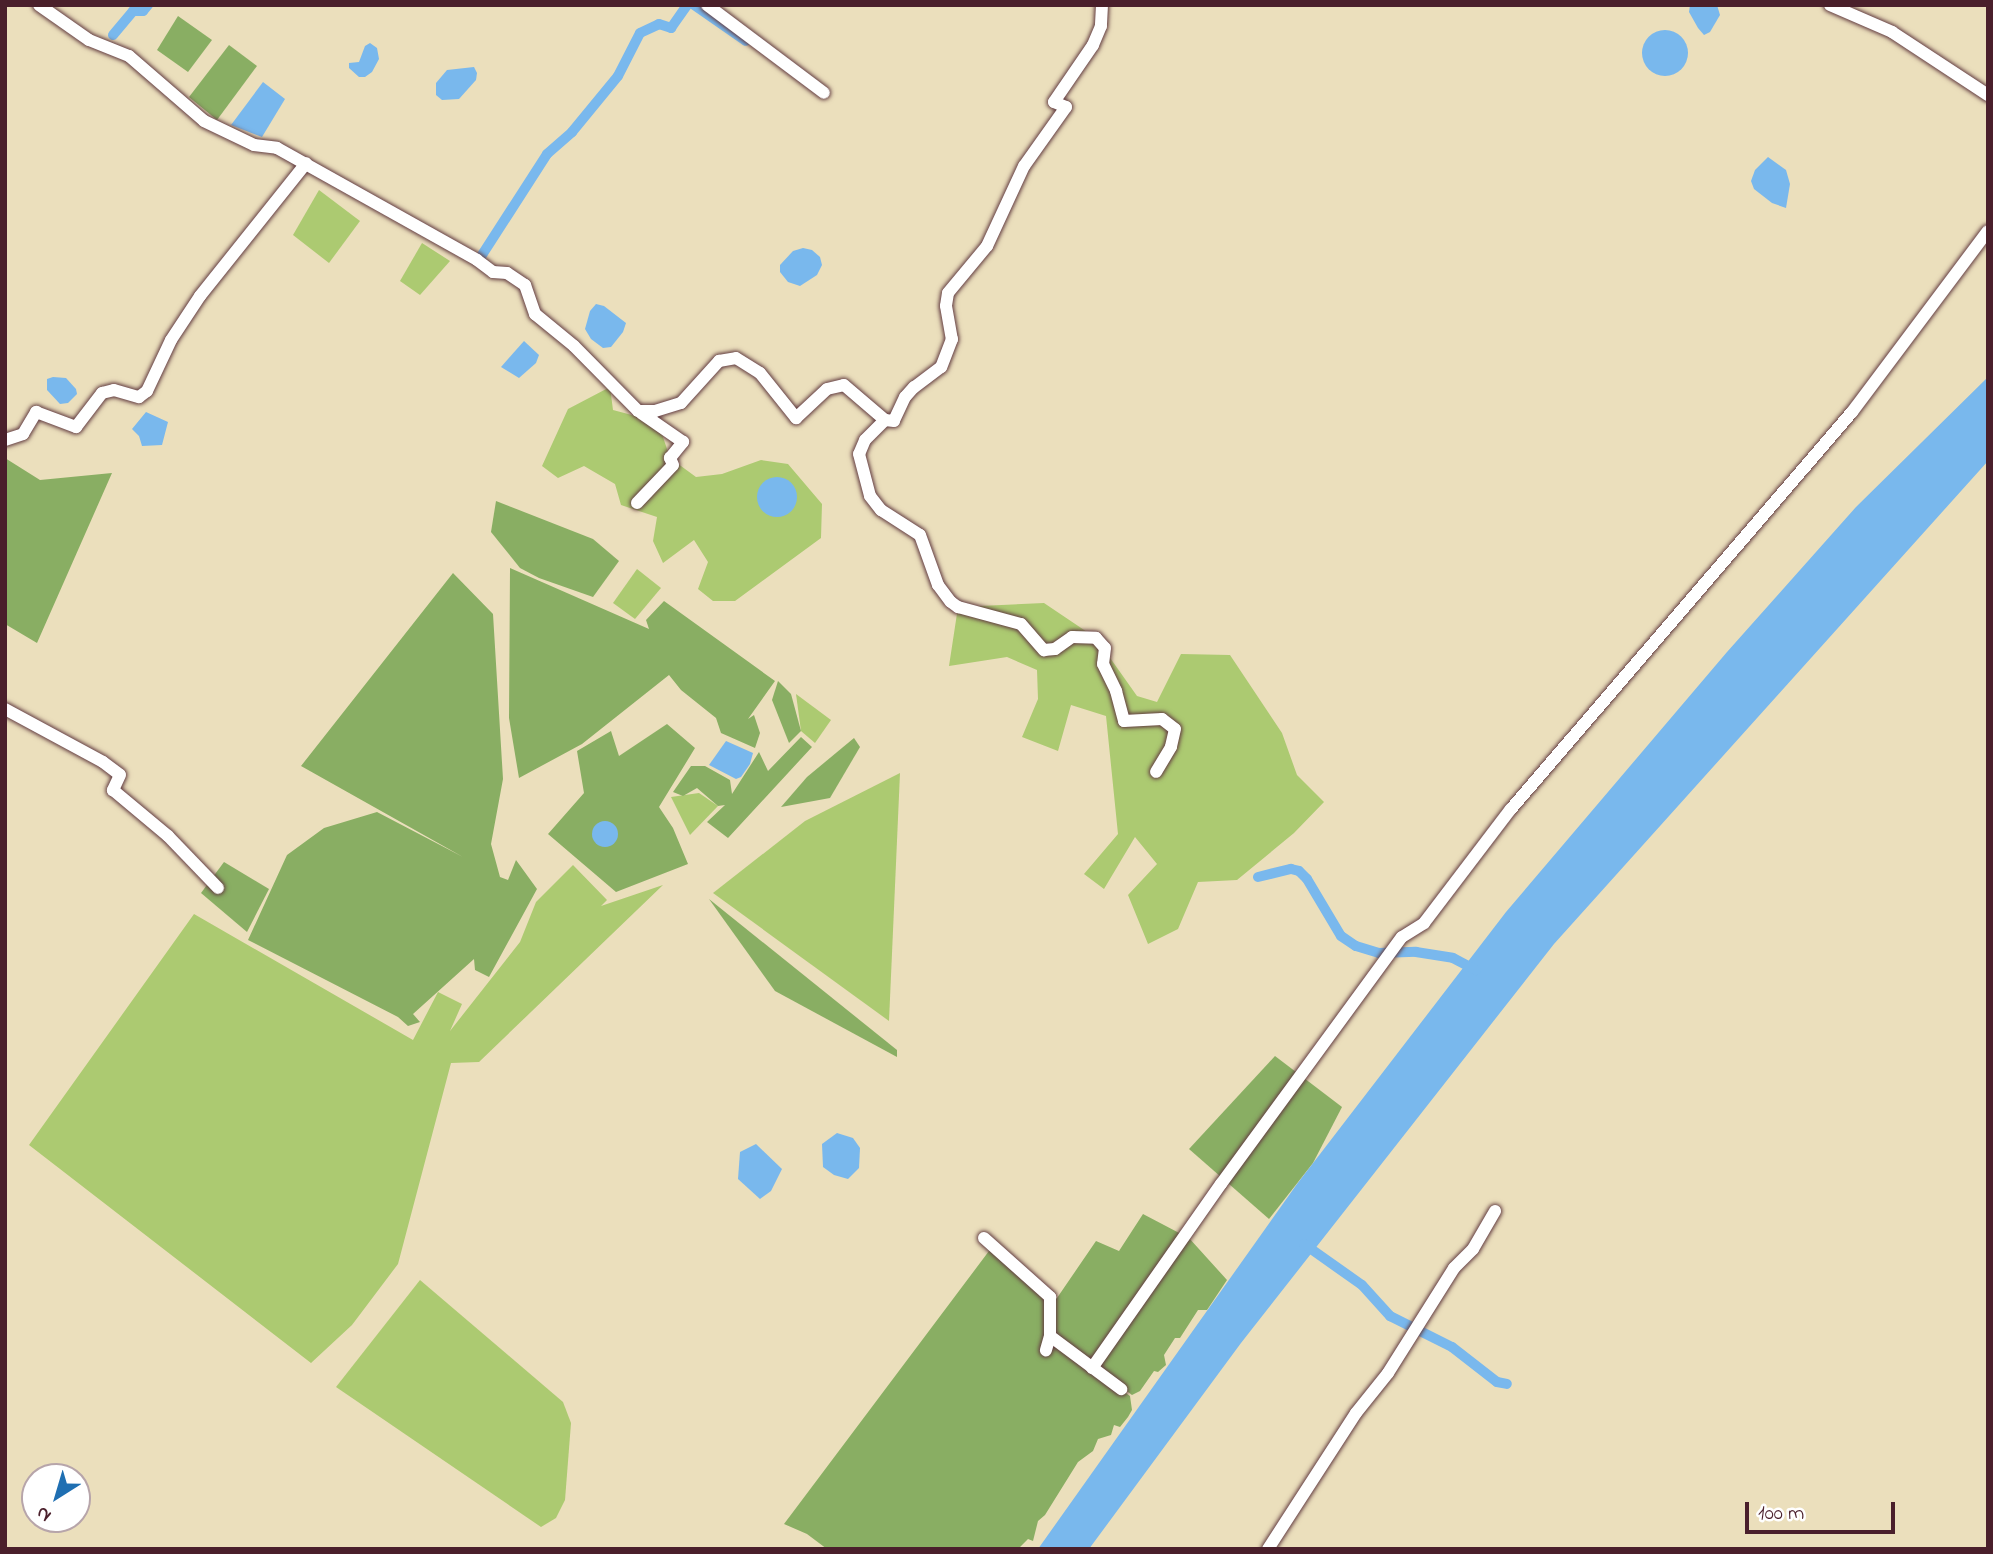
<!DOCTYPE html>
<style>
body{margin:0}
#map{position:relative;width:1993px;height:1554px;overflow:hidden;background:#ebdfbc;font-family:"Indie Flower",sans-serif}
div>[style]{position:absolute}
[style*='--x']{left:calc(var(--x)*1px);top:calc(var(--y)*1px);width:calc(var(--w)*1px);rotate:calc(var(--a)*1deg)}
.green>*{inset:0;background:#acca71}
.forest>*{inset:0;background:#89ae63}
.water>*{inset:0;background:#79b8ed}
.round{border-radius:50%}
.canal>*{height:10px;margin:-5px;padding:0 5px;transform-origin:5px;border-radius:5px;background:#79b8ed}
.roads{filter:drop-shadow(0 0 2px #623c41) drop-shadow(0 0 2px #623c41)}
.minor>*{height:12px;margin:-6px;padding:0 6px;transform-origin:6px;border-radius:6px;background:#fff}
span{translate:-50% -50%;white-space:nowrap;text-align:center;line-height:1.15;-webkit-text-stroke:7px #fff;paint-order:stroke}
.frame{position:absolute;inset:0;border:7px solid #4a1f2b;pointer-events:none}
.north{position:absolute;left:21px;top:1463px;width:70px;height:70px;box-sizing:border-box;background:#fff;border:2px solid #b7a5aa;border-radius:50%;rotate:217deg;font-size:19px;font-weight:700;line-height:28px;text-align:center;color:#4a1f2b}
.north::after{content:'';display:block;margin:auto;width:24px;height:32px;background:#1f6fb2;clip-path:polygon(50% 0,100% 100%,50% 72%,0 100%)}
.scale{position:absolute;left:1745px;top:1502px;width:150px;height:32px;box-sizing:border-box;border:4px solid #4a1f2b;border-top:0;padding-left:9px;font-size:21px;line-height:24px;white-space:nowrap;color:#4a1f2b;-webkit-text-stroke:5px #fff;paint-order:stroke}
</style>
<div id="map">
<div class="green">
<div style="clip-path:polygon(319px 190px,360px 221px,329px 263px,293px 235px)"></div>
<div style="clip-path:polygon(422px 243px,450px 261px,420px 295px,400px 281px)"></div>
<div style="clip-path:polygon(610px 387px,613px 410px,658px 422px,670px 458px,696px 477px,722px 474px,761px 460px,788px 464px,822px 504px,821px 538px,735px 601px,713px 601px,698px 589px,708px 562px,694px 540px,663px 563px,653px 541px,657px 517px,621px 505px,615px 484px,584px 466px,558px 478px,542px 466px,568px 409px)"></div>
<div style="clip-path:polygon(637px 569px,661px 588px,635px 619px,613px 603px)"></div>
<div style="clip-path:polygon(1044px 603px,1096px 638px,1137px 696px,1157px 702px,1181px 654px,1230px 655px,1282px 733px,1297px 775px,1324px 802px,1294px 833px,1237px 880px,1198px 882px,1178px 929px,1148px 944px,1128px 895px,1157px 864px,1135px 837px,1104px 889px,1084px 874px,1118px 834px,1106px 716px,1071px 705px,1058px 751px,1022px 737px,1038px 699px,1037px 670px,1007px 657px,949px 666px,958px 607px)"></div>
<div style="clip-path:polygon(796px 694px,831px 720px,815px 743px,801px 731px)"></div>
<div style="clip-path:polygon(900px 773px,889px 1021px,713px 893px,805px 821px)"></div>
<div style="clip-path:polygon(699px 793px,718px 806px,690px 835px,671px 797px)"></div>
<div style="clip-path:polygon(573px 865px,607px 900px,601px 906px,663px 885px,479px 1062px,451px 1063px,398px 1264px,352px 1325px,311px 1363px,29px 1145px,194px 914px,413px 1040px,438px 992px,462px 1004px,450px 1031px,520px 942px,536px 902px)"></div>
<div style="clip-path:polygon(420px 1280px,563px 1402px,571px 1423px,565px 1500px,556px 1518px,541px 1527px,336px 1387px)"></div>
</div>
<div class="forest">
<div style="clip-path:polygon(178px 16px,212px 40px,188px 72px,157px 50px)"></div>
<div style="clip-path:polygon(229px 45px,257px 66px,217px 120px,189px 97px)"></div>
<div style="clip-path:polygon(5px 458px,40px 480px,112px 473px,37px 643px,5px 624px)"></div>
<div style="clip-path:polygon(496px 501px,593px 539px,619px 561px,593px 597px,539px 578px,520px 568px,491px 532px)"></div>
<div style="clip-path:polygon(510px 568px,649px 629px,646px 620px,664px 601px,775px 681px,748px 719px,754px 715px,760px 733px,755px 748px,721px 733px,716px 718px,681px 690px,669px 675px,582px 744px,519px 778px,509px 718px)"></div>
<div style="clip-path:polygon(453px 573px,493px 614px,503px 779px,491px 844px,500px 877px,508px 880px,516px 860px,537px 889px,489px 977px,475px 970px,474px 959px,413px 1014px,420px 1022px,408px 1026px,398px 1017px,248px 940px,287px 855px,324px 828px,377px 812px,463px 857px,301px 766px)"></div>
<div style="clip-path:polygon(778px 681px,791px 694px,801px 731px,789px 743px,772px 700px)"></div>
<div style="clip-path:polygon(667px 724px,695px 748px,659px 807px,673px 828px,688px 864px,616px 892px,548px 834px,584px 793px,577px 751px,611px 731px,619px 756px)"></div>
<div style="clip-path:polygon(801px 737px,812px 747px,728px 838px,707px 822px,725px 805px,718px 806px,697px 788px,683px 796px,673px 792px,691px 766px,705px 766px,730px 780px,732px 794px,759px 752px,768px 771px)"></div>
<div style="clip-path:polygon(854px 738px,860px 747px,830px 798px,781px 807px,807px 777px)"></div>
<div style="clip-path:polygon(224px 862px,269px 889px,247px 932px,201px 893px)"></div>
<div style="clip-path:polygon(709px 899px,897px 1050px,897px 1057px,775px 991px)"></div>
<div style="clip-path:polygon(1275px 1056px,1342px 1107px,1313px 1163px,1269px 1219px,1189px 1149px)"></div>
<div style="clip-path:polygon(1143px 1214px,1183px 1235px,1092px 1366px,1052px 1336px,1052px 1299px,1057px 1298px,1096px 1241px,1119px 1251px)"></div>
<div style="clip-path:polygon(1189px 1238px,1227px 1280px,1207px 1310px,1198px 1310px,1180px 1338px,1175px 1338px,1164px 1355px,1166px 1365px,1158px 1372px,1154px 1371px,1140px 1391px,1132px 1395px,1096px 1368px)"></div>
<div style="clip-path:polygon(992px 1247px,1048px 1297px,1051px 1339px,1130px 1396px,1132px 1410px,1128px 1417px,1120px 1427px,1114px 1425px,1111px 1435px,1098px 1439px,1093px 1451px,1078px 1462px,1045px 1515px,1038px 1521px,1033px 1541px,1028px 1539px,1018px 1549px,827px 1549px,807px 1534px,784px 1524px)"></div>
</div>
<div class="water">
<div style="clip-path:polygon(1690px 5px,1717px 5px,1720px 15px,1710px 32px,1704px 35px,1698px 28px,1689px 12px)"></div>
<div class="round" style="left:1642px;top:30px;width:46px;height:46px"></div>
<div style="clip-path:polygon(370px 43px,377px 48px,379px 59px,372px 72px,365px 77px,359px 77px,349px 68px,349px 63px,359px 62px,365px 46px)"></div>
<div style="clip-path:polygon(474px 67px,477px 73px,476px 80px,459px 99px,442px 100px,436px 95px,436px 83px,447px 70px)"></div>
<div style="clip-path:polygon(263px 82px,285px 99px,262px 137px,231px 125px)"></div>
<div style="clip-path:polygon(1768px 157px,1786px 170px,1790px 184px,1786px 208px,1772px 203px,1754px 189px,1751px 181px,1755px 170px)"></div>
<div style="clip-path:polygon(803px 248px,812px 250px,820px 257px,822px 265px,817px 275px,800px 286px,788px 282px,780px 272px,780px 265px,793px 251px)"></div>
<div style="clip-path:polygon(596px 304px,604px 306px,626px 323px,623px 332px,611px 347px,603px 348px,591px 339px,585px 329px,590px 311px)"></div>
<div style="clip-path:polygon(524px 341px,539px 355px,536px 363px,519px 378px,501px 367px)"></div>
<div style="clip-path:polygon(53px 377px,66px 378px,76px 389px,77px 394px,68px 403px,60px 404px,47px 390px,47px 379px)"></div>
<div style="clip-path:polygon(1988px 377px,1988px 461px,1554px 944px,1241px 1343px,1089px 1549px,1038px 1549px,1297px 1184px,1506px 912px,1727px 652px,1856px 507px)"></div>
<div style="clip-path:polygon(146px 412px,168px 422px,162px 445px,142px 446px,139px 436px,132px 429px)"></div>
<div class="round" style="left:757px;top:477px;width:40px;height:40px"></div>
<div style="clip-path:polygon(726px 741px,753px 753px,750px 764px,741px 777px,736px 779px,709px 765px)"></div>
<div class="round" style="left:592px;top:821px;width:26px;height:26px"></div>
<div style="clip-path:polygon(837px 1133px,853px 1138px,860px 1148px,859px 1168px,848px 1179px,834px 1175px,823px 1167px,822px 1144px)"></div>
<div style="clip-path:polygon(756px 1144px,782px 1169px,771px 1191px,760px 1199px,738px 1179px,740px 1152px)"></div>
</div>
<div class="canal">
<div style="--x:694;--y:5;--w:63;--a:34.7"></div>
<div style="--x:113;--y:35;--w:31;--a:-50"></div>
<div style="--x:133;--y:11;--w:10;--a:0"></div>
<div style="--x:143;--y:11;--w:8;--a:-50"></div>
<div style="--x:482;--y:255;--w:120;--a:-57.2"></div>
<div style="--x:547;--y:154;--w:33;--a:-41"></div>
<div style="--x:572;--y:132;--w:72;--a:-50.6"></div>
<div style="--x:618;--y:76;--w:48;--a:-62.9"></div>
<div style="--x:640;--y:33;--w:21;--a:-25"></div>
<div style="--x:659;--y:24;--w:13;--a:18"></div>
<div style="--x:671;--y:28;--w:28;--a:-55"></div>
<div style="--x:1258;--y:877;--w:34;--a:-14"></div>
<div style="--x:1291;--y:869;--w:8;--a:14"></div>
<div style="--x:1299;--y:871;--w:11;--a:45"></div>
<div style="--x:1307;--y:879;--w:66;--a:59.2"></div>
<div style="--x:1341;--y:936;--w:18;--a:34"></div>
<div style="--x:1356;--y:946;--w:24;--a:17"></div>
<div style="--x:1379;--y:953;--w:37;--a:-2"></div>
<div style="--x:1416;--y:952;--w:37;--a:9"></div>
<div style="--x:1453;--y:958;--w:26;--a:28"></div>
<div style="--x:1304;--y:1244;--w:71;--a:35.3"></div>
<div style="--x:1362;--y:1285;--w:42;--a:47.9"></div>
<div style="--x:1390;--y:1316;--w:69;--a:26.6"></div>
<div style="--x:1452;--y:1347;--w:57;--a:37.9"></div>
<div style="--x:1497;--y:1382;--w:10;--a:11"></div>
</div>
<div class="roads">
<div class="minor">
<div style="--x:39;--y:5;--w:61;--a:35"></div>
<div style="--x:89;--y:40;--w:43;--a:21.8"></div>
<div style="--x:129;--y:56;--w:99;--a:40.9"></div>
<div style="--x:204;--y:121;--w:55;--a:25.6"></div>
<div style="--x:254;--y:145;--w:23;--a:7"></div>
<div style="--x:277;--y:148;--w:229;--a:29.2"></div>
<div style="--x:477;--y:260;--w:20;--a:37"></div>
<div style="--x:493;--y:272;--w:14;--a:4"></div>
<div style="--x:507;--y:273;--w:22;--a:34"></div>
<div style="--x:525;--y:285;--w:31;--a:71"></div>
<div style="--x:535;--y:314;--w:50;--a:39.4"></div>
<div style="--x:574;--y:346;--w:91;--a:45.4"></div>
<div style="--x:638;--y:411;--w:17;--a:0"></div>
<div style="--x:655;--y:411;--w:27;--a:-17"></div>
<div style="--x:681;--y:403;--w:57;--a:-47.9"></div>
<div style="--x:719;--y:361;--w:17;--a:-10"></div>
<div style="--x:736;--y:358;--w:28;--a:32"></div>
<div style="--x:760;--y:373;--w:58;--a:51.3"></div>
<div style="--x:796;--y:418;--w:42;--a:-43.1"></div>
<div style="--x:827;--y:389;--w:17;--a:-13"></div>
<div style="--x:844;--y:385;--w:54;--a:40.5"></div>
<div style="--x:707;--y:5;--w:146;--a:36.9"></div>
<div style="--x:1102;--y:5;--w:21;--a:93"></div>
<div style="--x:1101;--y:26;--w:21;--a:113"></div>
<div style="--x:1093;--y:45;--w:69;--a:124.4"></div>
<div style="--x:1054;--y:102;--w:13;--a:23"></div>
<div style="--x:1066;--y:107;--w:72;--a:125.4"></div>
<div style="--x:1024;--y:166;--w:88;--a:114.8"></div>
<div style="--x:987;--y:246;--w:61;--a:129.7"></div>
<div style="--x:948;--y:293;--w:13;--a:99"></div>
<div style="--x:946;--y:306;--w:34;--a:80"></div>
<div style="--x:952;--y:339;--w:30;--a:111"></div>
<div style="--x:941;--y:367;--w:34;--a:143"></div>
<div style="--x:914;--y:387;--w:13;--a:132"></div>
<div style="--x:905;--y:397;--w:26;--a:115"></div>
<div style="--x:894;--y:421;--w:9;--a:-174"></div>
<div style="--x:885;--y:420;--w:28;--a:135"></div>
<div style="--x:865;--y:440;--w:15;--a:113"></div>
<div style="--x:859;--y:454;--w:43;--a:75.3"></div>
<div style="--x:870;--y:496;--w:18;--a:52"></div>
<div style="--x:881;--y:510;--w:46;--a:32.7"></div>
<div style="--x:920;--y:535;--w:53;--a:70.2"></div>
<div style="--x:938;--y:585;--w:21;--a:53"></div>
<div style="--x:951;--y:602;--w:9;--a:36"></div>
<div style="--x:958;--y:607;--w:65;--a:15.1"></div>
<div style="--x:1021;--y:624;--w:35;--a:49"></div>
<div style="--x:1044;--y:650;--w:11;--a:-5"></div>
<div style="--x:1055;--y:649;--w:21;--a:-35"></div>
<div style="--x:1072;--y:637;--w:24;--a:2"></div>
<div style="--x:1096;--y:638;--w:13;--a:48"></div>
<div style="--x:1105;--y:648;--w:16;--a:97"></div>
<div style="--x:1103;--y:664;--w:30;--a:64"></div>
<div style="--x:1116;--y:691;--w:31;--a:75"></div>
<div style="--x:1124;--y:721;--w:38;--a:-3"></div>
<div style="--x:1162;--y:719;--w:16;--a:38"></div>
<div style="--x:1175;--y:729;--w:18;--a:103"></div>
<div style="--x:1171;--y:747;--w:29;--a:121"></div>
<div style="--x:1830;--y:5;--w:68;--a:23.5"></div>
<div style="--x:1892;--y:32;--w:115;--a:33.3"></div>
<div style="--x:5;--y:440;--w:19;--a:-18"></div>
<div style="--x:23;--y:434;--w:26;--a:-59"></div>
<div style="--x:36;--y:412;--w:43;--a:20.6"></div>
<div style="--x:76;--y:427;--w:43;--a:-52.6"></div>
<div style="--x:102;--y:393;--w:12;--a:-14"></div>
<div style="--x:114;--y:390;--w:26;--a:16"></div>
<div style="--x:139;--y:397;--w:10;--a:-37"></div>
<div style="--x:147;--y:391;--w:56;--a:-64.8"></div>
<div style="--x:171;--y:340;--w:53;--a:-56.6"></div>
<div style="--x:200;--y:296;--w:170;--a:-51.4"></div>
<div style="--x:637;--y:503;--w:52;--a:-46.5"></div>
<div style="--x:673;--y:465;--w:8;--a:-113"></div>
<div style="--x:670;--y:458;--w:21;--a:-51"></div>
<div style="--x:683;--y:442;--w:51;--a:-145.4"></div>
<div style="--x:5;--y:709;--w:111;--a:28.4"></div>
<div style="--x:103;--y:762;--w:21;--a:37"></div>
<div style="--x:120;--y:775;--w:17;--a:115"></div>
<div style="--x:113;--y:790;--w:72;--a:39.9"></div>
<div style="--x:168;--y:836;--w:72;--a:46.1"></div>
<div style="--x:984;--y:1238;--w:89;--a:41.8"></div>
<div style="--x:1050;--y:1297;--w:39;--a:90"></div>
<div style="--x:1050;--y:1336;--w:15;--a:106"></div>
<div style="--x:1050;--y:1336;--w:89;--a:36.7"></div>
<div style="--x:1092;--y:1368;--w:225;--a:-55"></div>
<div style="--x:1221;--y:1184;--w:306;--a:-53.8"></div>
<div style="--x:1402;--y:937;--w:26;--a:-32"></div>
<div style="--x:1424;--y:923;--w:143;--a:-52.7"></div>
<div style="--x:1511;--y:809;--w:523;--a:-49.34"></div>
<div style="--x:1852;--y:412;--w:226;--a:-53.1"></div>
<div style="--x:1268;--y:1549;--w:162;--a:-57.1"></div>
<div style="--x:1356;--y:1413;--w:51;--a:-51.3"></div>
<div style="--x:1388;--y:1373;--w:124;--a:-57.8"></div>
<div style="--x:1454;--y:1268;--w:27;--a:-45"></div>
<div style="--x:1473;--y:1249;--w:44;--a:-59.9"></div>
</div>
</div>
<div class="frame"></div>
<div class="north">N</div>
<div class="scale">100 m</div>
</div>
